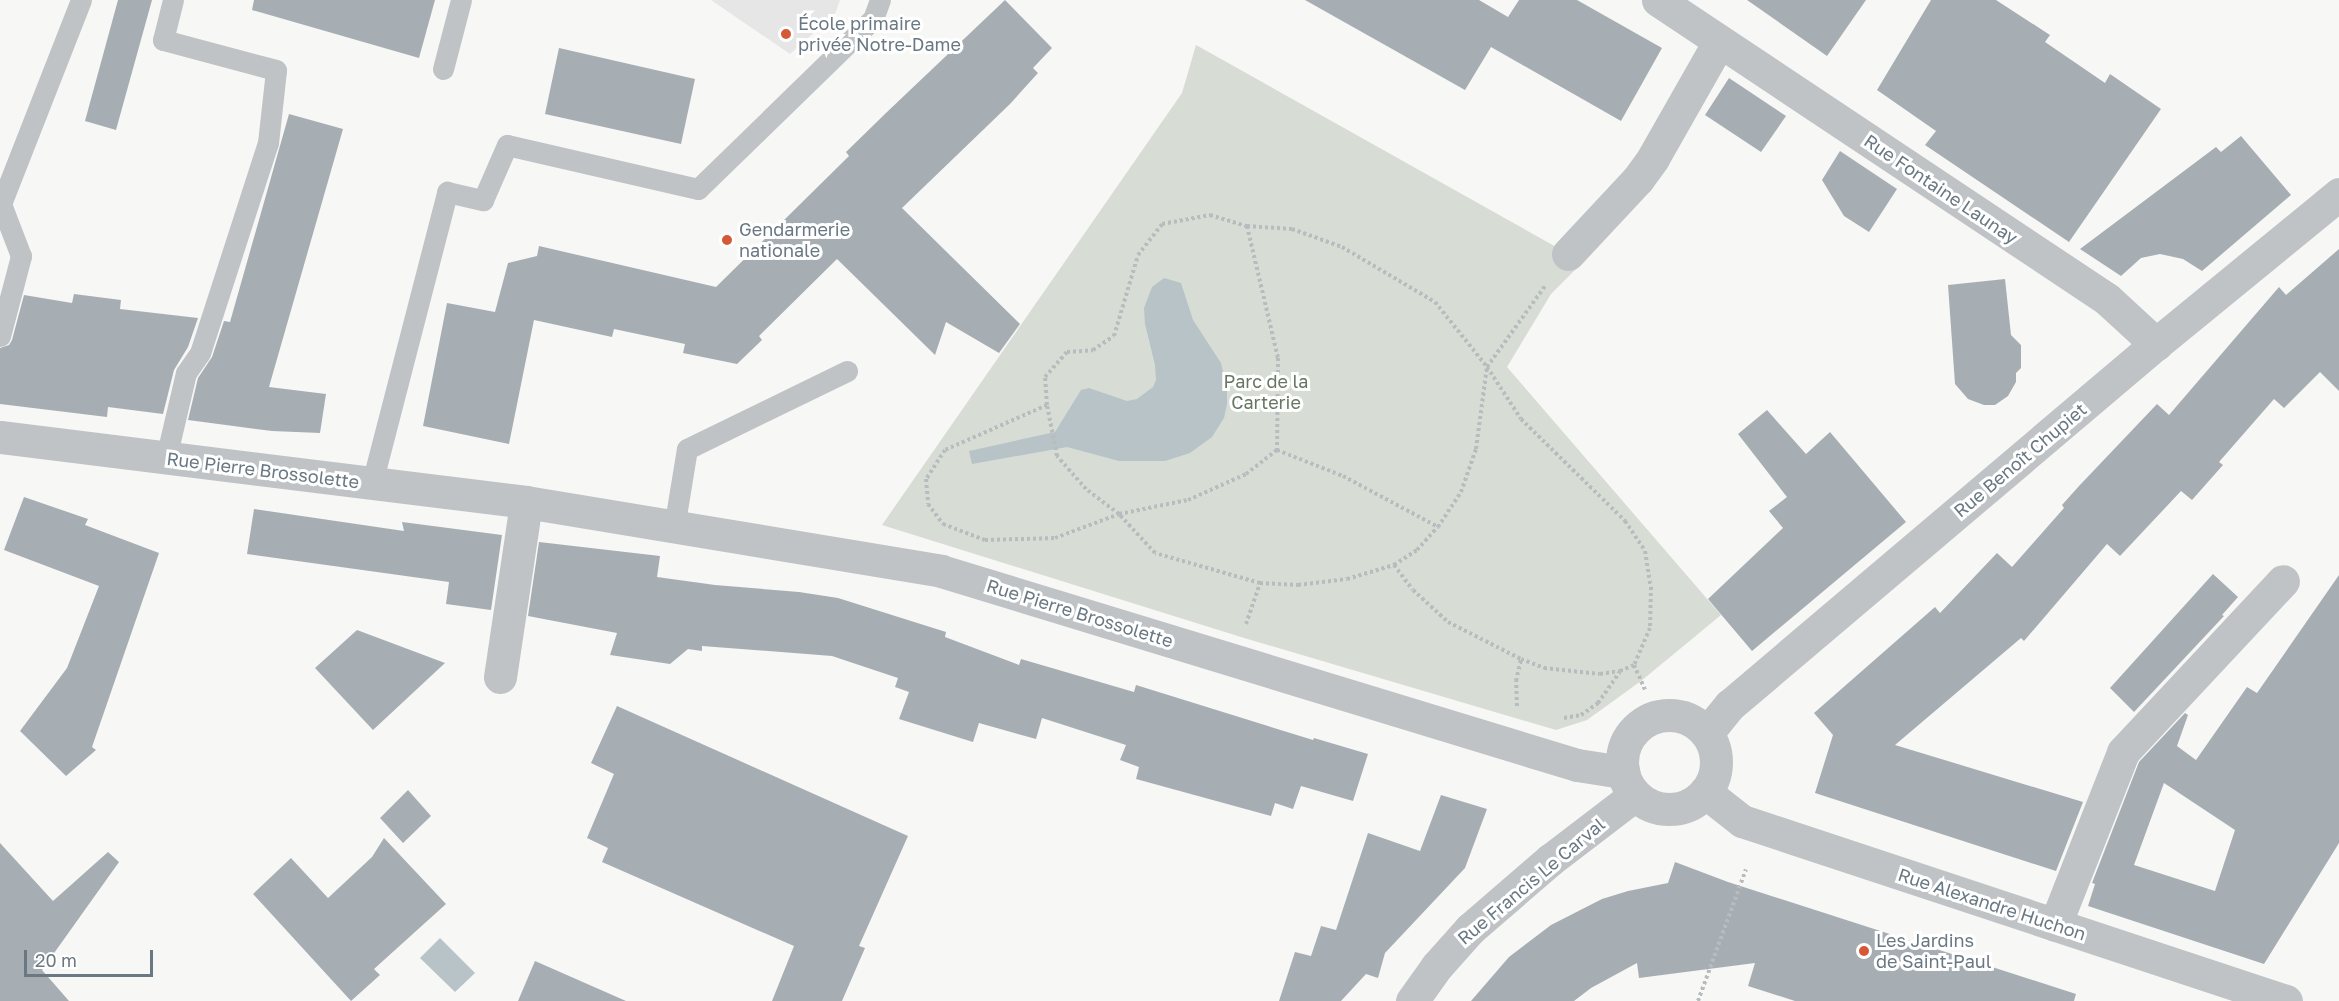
<!DOCTYPE html>
<meta charset="utf-8">
<style>
body{margin:0}
#map{position:relative;width:2339px;height:1001px;overflow:hidden;background:#f7f7f5;font-family:"Golos Text",sans-serif}
div>[style]{position:absolute}
[style*='--x']{left:calc(var(--x)*1px);top:calc(var(--y)*1px);width:calc(var(--w)*1px);rotate:calc(var(--a)*1deg)}
.built>*{inset:0;background:#e5e6e5}
.green>*{inset:0;background:#d7dcd4}
.water>*{inset:0;background:#b8c3c7}
.building>*{inset:0;background:#a7aeb3}
.path>*{height:4px;margin-top:-2px;transform-origin:0;background:repeating-linear-gradient(90deg,#b9bcbe 0 3px,transparent 0 6px)}
.lane>*{height:21px;margin:-10.5px;padding:0 10.5px;transform-origin:10.5px;border-radius:10.5px;background:#bfc3c6}
.street>*{height:33px;margin:-16.5px;padding:0 16.5px;transform-origin:16.5px;border-radius:16.5px;background:#bfc3c6}
.street>.ring{margin:-16.5px;padding:0;box-sizing:content-box;background:none;border:33px solid #bfc3c6;border-radius:50%}
.dots>*{width:16px;height:16px;translate:-50% -50%;box-sizing:border-box;border:3px solid #fff;border-radius:50%}
span{translate:-50% -50%;white-space:nowrap;text-align:center;line-height:1.15;-webkit-text-stroke:6px #fff;paint-order:stroke}
.poi-label{font-size:18px;color:#697883}
.left{translate:0 -50%;text-align:left}
.street-label{font-size:18px;color:#697883}
.park-label{font-size:18px;color:#677663}
.scale{position:absolute;left:24px;top:950px;width:129px;height:27px;box-sizing:border-box;border:3px solid #697883;border-top:0;padding-left:8px;font-size:18px;line-height:21px;white-space:nowrap;color:#697883;-webkit-text-stroke:4px #fff;paint-order:stroke}
</style>
<div id="map">
<div class="built">
<div style="clip-path:polygon(711px 0,840px 0,835px 14px,790px 54px)"></div>
</div>
<div class="green">
<div style="clip-path:polygon(1196px 45px,1583px 262px,1551px 294px,1507px 367px,1721px 615px,1641px 681px,1587px 720px,1556px 730px,1241px 637px,882px 525px,1182px 93px)"></div>
</div>
<div class="water">
<div style="clip-path:polygon(1164px 278px,1181px 283px,1193px 320px,1221px 363px,1227px 389px,1227px 404px,1224px 418px,1212px 437px,1190px 453px,1165px 461px,1119px 461px,1067px 447px,972px 464px,969px 451px,1055px 432px,1081px 390px,1089px 388px,1127px 401px,1137px 399px,1153px 387px,1156px 380px,1155px 365px,1145px 324px,1144px 308px,1152px 287px)"></div>
<div style="clip-path:polygon(440px 938px,475px 973px,455px 992px,420px 958px)"></div>
</div>
<div class="building">
<div style="clip-path:polygon(118px 0,152px 0,116px 130px,85px 121px)"></div>
<div style="clip-path:polygon(254px 0,435px 0,419px 58px,252px 10px)"></div>
<div style="clip-path:polygon(1005px 0,1052px 48px,1033px 68px,1038px 73px,1010px 104px,902px 208px,1020px 324px,999px 353px,946px 322px,935px 355px,837px 259px,759px 336px,762px 340px,737px 364px,683px 353px,685px 344px,614px 329px,612px 337px,534px 320px,509px 444px,423px 426px,447px 303px,495px 312px,508px 263px,537px 256px,539px 246px,716px 287px,849px 156px,846px 152px,887px 112px)"></div>
<div style="clip-path:polygon(1305px 0,1479px 0,1508px 17px,1519px 0,1577px 0,1662px 48px,1621px 121px,1491px 47px,1465px 90px)"></div>
<div style="clip-path:polygon(1747px 0,1866px 0,1827px 56px)"></div>
<div style="clip-path:polygon(1931px 0,1996px 0,2050px 35px,2045px 42px,2105px 83px,2110px 74px,2161px 109px,2069px 242px,1925px 145px,1936px 131px,1877px 90px)"></div>
<div style="clip-path:polygon(559px 48px,695px 79px,681px 144px,545px 114px)"></div>
<div style="clip-path:polygon(1729px 78px,1786px 116px,1761px 152px,1705px 115px)"></div>
<div style="clip-path:polygon(289px 114px,343px 129px,269px 387px,326px 394px,320px 433px,272px 431px,188px 420px,198px 378px,212px 357px,224px 321px,230px 322px)"></div>
<div style="clip-path:polygon(2241px 136px,2291px 195px,2202px 271px,2183px 259px,2160px 254px,2141px 258px,2121px 276px,2080px 249px,2216px 147px,2221px 152px)"></div>
<div style="clip-path:polygon(1840px 151px,1897px 189px,1869px 232px,1844px 216px,1822px 180px)"></div>
<div style="clip-path:polygon(2339px 249px,2339px 391px,2320px 372px,2284px 408px,2274px 399px,2219px 462px,2223px 465px,2192px 500px,2181px 491px,2120px 556px,2107px 544px,2024px 641px,2021px 638px,1895px 745px,2083px 802px,2056px 871px,1815px 793px,1833px 735px,1814px 713px,1935px 607px,1940px 613px,1997px 553px,2012px 567px,2064px 508px,2062px 505px,2079px 486px,2157px 404px,2169px 415px,2279px 287px,2286px 295px)"></div>
<div style="clip-path:polygon(2005px 279px,2011px 335px,2021px 345px,2021px 368px,2016px 373px,2016px 382px,2008px 396px,1995px 405px,1984px 405px,1968px 399px,1955px 384px,1948px 285px)"></div>
<div style="clip-path:polygon(74px 294px,121px 300px,120px 309px,198px 318px,188px 347px,174px 370px,163px 414px,108px 407px,107px 417px,0 404px,0 348px,9px 345px,12px 340px,24px 295px,72px 303px)"></div>
<div style="clip-path:polygon(1767px 410px,1806px 454px,1830px 432px,1906px 522px,1752px 651px,1708px 599px,1783px 528px,1769px 511px,1787px 497px,1738px 434px)"></div>
<div style="clip-path:polygon(24px 497px,88px 519px,85px 525px,159px 553px,92px 747px,96px 750px,66px 776px,20px 731px,67px 668px,99px 586px,4px 550px)"></div>
<div style="clip-path:polygon(254px 509px,404px 531px,402px 522px,502px 535px,491px 610px,446px 604px,449px 582px,247px 554px)"></div>
<div style="clip-path:polygon(539px 542px,660px 556px,657px 577px,715px 585px,799px 592px,838px 598px,946px 632px,945px 637px,1019px 665px,1021px 659px,1134px 692px,1136px 685px,1313px 740px,1314px 738px,1368px 754px,1353px 801px,1301px 786px,1293px 809px,1275px 803px,1271px 816px,1136px 779px,1139px 767px,1120px 760px,1126px 745px,1042px 718px,1036px 739px,979px 723px,973px 742px,899px 719px,909px 692px,895px 687px,898px 678px,832px 656px,702px 646px,702px 651px,688px 649px,670px 664px,610px 655px,617px 633px,528px 616px)"></div>
<div style="clip-path:polygon(2213px 574px,2238px 597px,2222px 615px,2224px 616px,2134px 712px,2110px 688px)"></div>
<div style="clip-path:polygon(evenodd,2339px 575px,2339px 843px,2264px 964px,2088px 906px,2095px 884px,2092px 883px,2139px 762px,2185px 713px,2188px 715px,2177px 746px,2196px 760px,2247px 687px,2257px 693px,2339px 575px,2164px 783px,2235px 830px,2215px 891px,2134px 865px,2164px 783px)"></div>
<div style="clip-path:polygon(357px 630px,445px 663px,373px 730px,315px 668px)"></div>
<div style="clip-path:polygon(617px 706px,908px 836px,859px 946px,865px 948px,842px 1001px,772px 1001px,794px 946px,602px 862px,608px 848px,587px 838px,614px 774px,591px 763px)"></div>
<div style="clip-path:polygon(408px 790px,431px 816px,403px 843px,380px 818px)"></div>
<div style="clip-path:polygon(1441px 795px,1487px 809px,1465px 868px,1385px 953px,1378px 978px,1366px 974px,1341px 1001px,1279px 1001px,1295px 952px,1311px 956px,1321px 926px,1336px 930px,1368px 833px,1420px 851px)"></div>
<div style="clip-path:polygon(384px 838px,446px 904px,374px 969px,380px 975px,351px 1001px,253px 894px,291px 858px,328px 898px,372px 857px)"></div>
<div style="clip-path:polygon(0 843px,53px 901px,108px 852px,119px 862px,42px 970px,69px 1001px,0 1001px)"></div>
<div style="clip-path:polygon(1675px 862px,1728px 882px,2076px 994px,2074px 1001px,1795px 1001px,1748px 986px,1755px 963px,1639px 978px,1637px 963px,1591px 988px,1574px 1001px,1471px 1001px,1509px 957px,1551px 925px,1602px 899px,1628px 891px,1668px 883px)"></div>
<div style="clip-path:polygon(535px 961px,626px 1001px,518px 1001px)"></div>
</div>
<div class="path">
<div style="--x:1247;--y:226;--w:136;--a:76.8"></div>
<div style="--x:1278;--y:358;--w:92;--a:90.6"></div>
<div style="--x:1047;--y:405;--w:111;--a:156.2"></div>
<div style="--x:945;--y:450;--w:35;--a:123"></div>
<div style="--x:926;--y:479;--w:25;--a:85"></div>
<div style="--x:928;--y:504;--w:25;--a:53"></div>
<div style="--x:943;--y:524;--w:45;--a:20.9"></div>
<div style="--x:985;--y:540;--w:70;--a:-1.6"></div>
<div style="--x:1055;--y:538;--w:68;--a:-20.6"></div>
<div style="--x:1119;--y:514;--w:70;--a:-11.5"></div>
<div style="--x:1188;--y:500;--w:64;--a:-24.1"></div>
<div style="--x:1246;--y:474;--w:39;--a:-38"></div>
<div style="--x:1277;--y:450;--w:71;--a:21.5"></div>
<div style="--x:1343;--y:476;--w:108;--a:28.2"></div>
<div style="--x:1394;--y:565;--w:31;--a:53"></div>
<div style="--x:1413;--y:590;--w:47;--a:42.4"></div>
<div style="--x:1448;--y:622;--w:82;--a:26.9"></div>
<div style="--x:1521;--y:659;--w:25;--a:21"></div>
<div style="--x:1544;--y:668;--w:56;--a:6.1"></div>
<div style="--x:1600;--y:674;--w:20;--a:-9"></div>
<div style="--x:1620;--y:671;--w:15;--a:-23"></div>
<div style="--x:1260;--y:583;--w:38;--a:3"></div>
<div style="--x:1298;--y:585;--w:49;--a:-7"></div>
<div style="--x:1347;--y:579;--w:49;--a:-16.6"></div>
<div style="--x:1394;--y:565;--w:27;--a:-33"></div>
<div style="--x:1417;--y:550;--w:31;--a:-48"></div>
<div style="--x:1438;--y:527;--w:42;--a:-56.7"></div>
<div style="--x:1461;--y:492;--w:46;--a:-70.8"></div>
<div style="--x:1476;--y:449;--w:83;--a:-82.4"></div>
<div style="--x:1487;--y:367;--w:100;--a:-54.4"></div>
<div style="--x:1246;--y:624;--w:43;--a:-71.1"></div>
<div style="--x:1260;--y:583;--w:109;--a:-164.1"></div>
<div style="--x:1155;--y:553;--w:53;--a:-132.7"></div>
<div style="--x:1119;--y:514;--w:41;--a:-142.9"></div>
<div style="--x:1086;--y:489;--w:44;--a:-131.3"></div>
<div style="--x:1057;--y:456;--w:52;--a:-101.1"></div>
<div style="--x:1047;--y:405;--w:28;--a:-94"></div>
<div style="--x:1045;--y:377;--w:33;--a:-49"></div>
<div style="--x:1067;--y:352;--w:26;--a:-4"></div>
<div style="--x:1093;--y:350;--w:25;--a:-34"></div>
<div style="--x:1114;--y:336;--w:84;--a:-73.5"></div>
<div style="--x:1138;--y:255;--w:39;--a:-52"></div>
<div style="--x:1162;--y:224;--w:49;--a:-10.6"></div>
<div style="--x:1210;--y:215;--w:39;--a:17"></div>
<div style="--x:1247;--y:226;--w:45;--a:3.8"></div>
<div style="--x:1292;--y:229;--w:53;--a:19.8"></div>
<div style="--x:1342;--y:247;--w:108;--a:30.6"></div>
<div style="--x:1435;--y:302;--w:83;--a:51.3"></div>
<div style="--x:1487;--y:367;--w:62;--a:56.8"></div>
<div style="--x:1521;--y:419;--w:146;--a:44.4"></div>
<div style="--x:1625;--y:521;--w:36;--a:56"></div>
<div style="--x:1645;--y:551;--w:36;--a:81"></div>
<div style="--x:1651;--y:587;--w:41;--a:91.4"></div>
<div style="--x:1650;--y:628;--w:40;--a:113.4"></div>
<div style="--x:1634;--y:665;--w:27;--a:66"></div>
<div style="--x:1517;--y:706;--w:25;--a:-92"></div>
<div style="--x:1516;--y:681;--w:23;--a:-77"></div>
<div style="--x:1564;--y:718;--w:17;--a:-10"></div>
<div style="--x:1581;--y:715;--w:21;--a:-35"></div>
<div style="--x:1598;--y:703;--w:38;--a:-55"></div>
<div style="--x:1698;--y:1001;--w:140;--a:-70"></div>
</div>
<div class="lane">
<div style="--x:443;--y:69;--w:71;--a:-75.4"></div>
<div style="--x:0;--y:336;--w:83;--a:-75.3"></div>
<div style="--x:21;--y:256;--w:56;--a:-111"></div>
<div style="--x:1;--y:204;--w:219;--a:-68.6"></div>
<div style="--x:166;--y:458;--w:87;--a:-76.8"></div>
<div style="--x:186;--y:373;--w:24;--a:-55"></div>
<div style="--x:200;--y:353;--w:221;--a:-72.1"></div>
<div style="--x:268;--y:143;--w:73;--a:-83.7"></div>
<div style="--x:276;--y:70;--w:117;--a:-165.1"></div>
<div style="--x:163;--y:40;--w:41;--a:-76"></div>
<div style="--x:372;--y:483;--w:301;--a:-75.5"></div>
<div style="--x:447;--y:192;--w:37;--a:13"></div>
<div style="--x:483;--y:200;--w:60;--a:-66.4"></div>
<div style="--x:507;--y:145;--w:196;--a:13"></div>
<div style="--x:698;--y:189;--w:244;--a:-44.2"></div>
<div style="--x:873;--y:19;--w:20;--a:-70"></div>
<div style="--x:674;--y:528;--w:80;--a:-80.7"></div>
<div style="--x:687;--y:449;--w:178;--a:-26"></div>
</div>
<div class="street">
<div style="--x:1658;--y:0;--w:539;--a:33.66"></div>
<div style="--x:2107;--y:299;--w:67;--a:42.6"></div>
<div style="--x:1568;--y:254;--w:103;--a:-47"></div>
<div style="--x:1638;--y:179;--w:26;--a:-54"></div>
<div style="--x:1653;--y:158;--w:133;--a:-60.4"></div>
<div style="--x:0;--y:437;--w:530;--a:7.04"></div>
<div style="--x:526;--y:502;--w:421;--a:9.4"></div>
<div style="--x:941;--y:571;--w:665;--a:16.96"></div>
<div style="--x:1577;--y:765;--w:47;--a:8.7"></div>
<div style="--x:500;--y:677;--w:177;--a:-81.5"></div>
<div class="ring" style="left:1622px;top:715px;width:61px;height:61px"></div>
<div style="--x:1707;--y:733;--w:36;--a:-51"></div>
<div style="--x:1730;--y:705;--w:558;--a:-40.28"></div>
<div style="--x:2156;--y:344;--w:237;--a:-39.3"></div>
<div style="--x:1705;--y:792;--w:47;--a:38.1"></div>
<div style="--x:1742;--y:821;--w:573;--a:18.31"></div>
<div style="--x:2055;--y:925;--w:186;--a:-68.5"></div>
<div style="--x:2123;--y:752;--w:234;--a:-46.9"></div>
<div style="--x:1412;--y:1001;--w:43;--a:-54.5"></div>
<div style="--x:1437;--y:966;--w:50;--a:-48.3"></div>
<div style="--x:1470;--y:929;--w:106;--a:-40.8"></div>
<div style="--x:1550;--y:860;--w:107;--a:-37.4"></div>
</div>
<div class="dots">
<div style="left:786px;top:34px;background:#d55837"></div>
<div style="left:727px;top:240px;background:#d55837"></div>
<div style="left:1864px;top:951px;background:#d55837"></div>
</div>
<div class="poi-label">
<span class="left" style="left:798px;top:34px">École primaire<br>privée Notre-Dame</span>
<span class="left" style="left:739px;top:240px">Gendarmerie<br>nationale</span>
<span class="left" style="left:1876px;top:951px">Les Jardins<br>de Saint-Paul</span>
</div>
<div class="street-label">
<span style="left:1941px;top:189px;rotate:34deg">Rue Fontaine Launay</span>
<span style="left:2020px;top:460px;rotate:-40deg">Rue Benoît Chupiet</span>
<span style="left:263px;top:470px;rotate:7deg">Rue Pierre Brossolette</span>
<span style="left:1080px;top:613px;rotate:17deg">Rue Pierre Brossolette</span>
<span style="left:1531px;top:881px;rotate:-40deg">Rue Francis Le Carval</span>
<span style="left:1992px;top:904px;rotate:18deg">Rue Alexandre Huchon</span>
</div>
<div class="park-label">
<span style="left:1266px;top:392px">Parc de la<br>Carterie</span>
</div>
<div class="scale">20 m</div>
</div>
